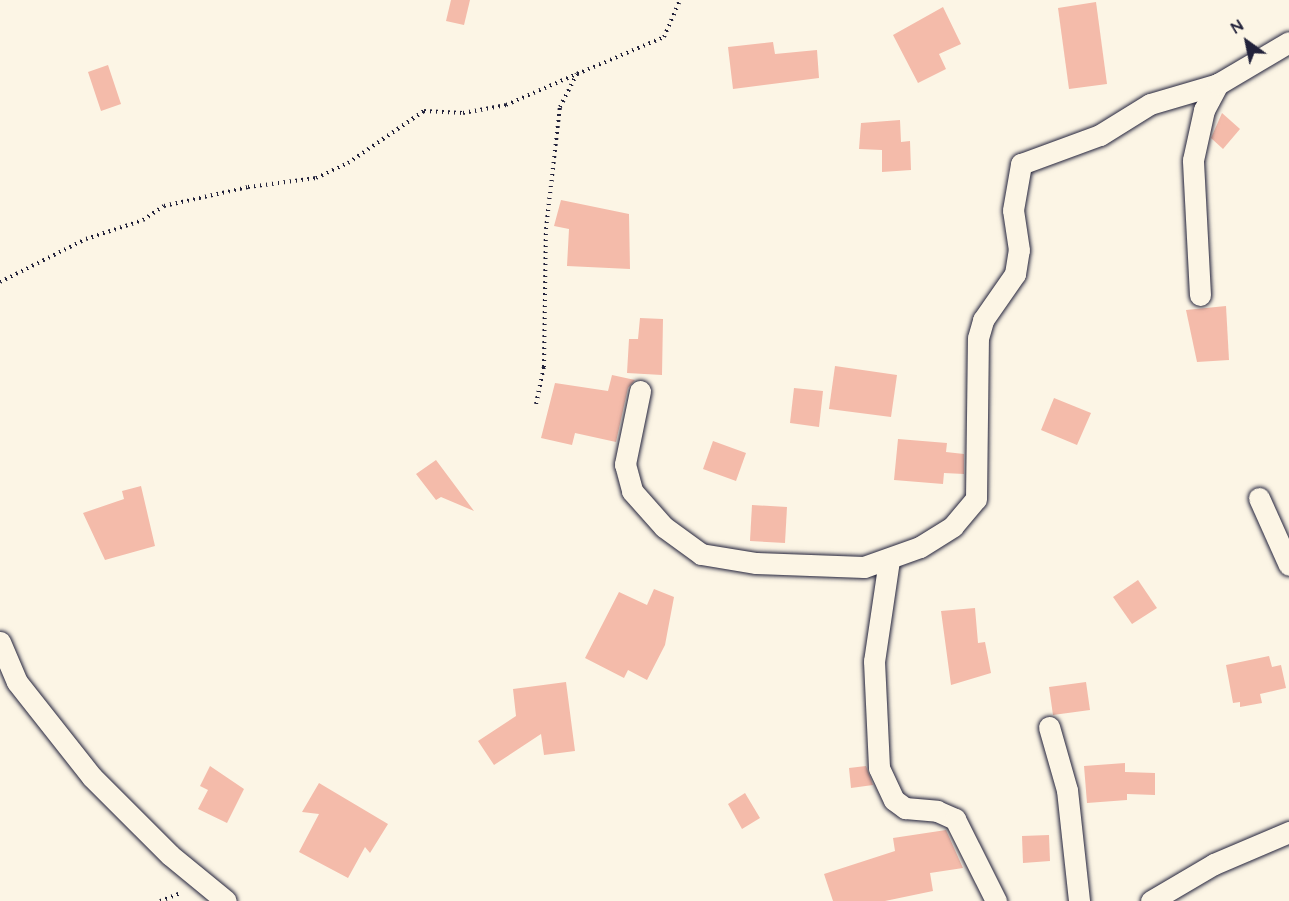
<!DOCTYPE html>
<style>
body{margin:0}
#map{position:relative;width:1289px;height:901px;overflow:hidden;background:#fcf5e5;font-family:"Architects Daughter",sans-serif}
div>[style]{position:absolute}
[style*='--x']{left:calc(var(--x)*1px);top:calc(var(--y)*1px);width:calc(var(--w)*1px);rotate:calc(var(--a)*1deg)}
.building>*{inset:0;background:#f4bbaa}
.path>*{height:4px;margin-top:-2px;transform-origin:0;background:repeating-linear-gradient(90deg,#22223b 0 1.5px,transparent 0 6px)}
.roads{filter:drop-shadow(0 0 2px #22223b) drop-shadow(0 0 2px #22223b)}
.street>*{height:21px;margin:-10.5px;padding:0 10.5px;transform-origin:10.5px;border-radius:10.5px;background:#fcf5e5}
span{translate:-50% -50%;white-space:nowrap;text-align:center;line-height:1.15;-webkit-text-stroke:6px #fcf5e5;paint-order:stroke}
.north{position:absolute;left:1217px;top:12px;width:60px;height:60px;-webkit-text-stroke:4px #fcf5e5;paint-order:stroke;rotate:327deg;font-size:16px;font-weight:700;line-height:24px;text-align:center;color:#22223b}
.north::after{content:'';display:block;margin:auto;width:21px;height:27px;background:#22223b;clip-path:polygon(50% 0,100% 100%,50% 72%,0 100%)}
</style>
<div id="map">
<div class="building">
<div style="clip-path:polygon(451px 0,470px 0,464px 25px,446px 21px)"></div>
<div style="clip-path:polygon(1096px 2px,1107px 84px,1069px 89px,1058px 8px)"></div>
<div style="clip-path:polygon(943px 7px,961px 44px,939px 54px,946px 69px,918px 83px,893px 35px)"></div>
<div style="clip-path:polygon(773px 42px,775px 54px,817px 50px,819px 78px,733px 89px,728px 47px)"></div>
<div style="clip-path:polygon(108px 65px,121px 104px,101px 111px,88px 72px)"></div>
<div style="clip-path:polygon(1222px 113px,1240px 129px,1223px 149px,1211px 138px)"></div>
<div style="clip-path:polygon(900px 120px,901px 142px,910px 141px,911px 170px,882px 172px,882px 150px,859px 149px,861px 123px)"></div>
<div style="clip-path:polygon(561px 200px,629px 214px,630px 269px,567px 266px,569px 229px,554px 226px)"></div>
<div style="clip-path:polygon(1226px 306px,1229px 360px,1197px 362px,1186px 310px)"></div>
<div style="clip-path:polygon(640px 318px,663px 319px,662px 375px,627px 373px,629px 339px,638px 339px)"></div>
<div style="clip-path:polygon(835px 366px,897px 375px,891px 417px,829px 409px)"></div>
<div style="clip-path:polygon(612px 375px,635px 380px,628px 388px,616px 442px,575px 433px,572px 445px,541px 438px,555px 383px,608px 391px)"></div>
<div style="clip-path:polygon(794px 388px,823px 391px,819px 427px,790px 423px)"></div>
<div style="clip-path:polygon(1054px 398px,1091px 413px,1077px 445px,1041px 430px)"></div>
<div style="clip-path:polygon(898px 439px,947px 443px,946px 452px,964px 454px,964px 474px,944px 473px,943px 484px,894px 480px)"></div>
<div style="clip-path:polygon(713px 441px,746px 453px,736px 481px,703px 469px)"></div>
<div style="clip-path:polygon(436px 460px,474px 511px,441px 497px,436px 500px,416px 474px)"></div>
<div style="clip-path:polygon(141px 486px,155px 546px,105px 560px,83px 513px,124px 499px,122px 491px)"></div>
<div style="clip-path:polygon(752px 505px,787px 507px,785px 543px,750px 541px)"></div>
<div style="clip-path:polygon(1138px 580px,1157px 608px,1132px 624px,1113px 597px)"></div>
<div style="clip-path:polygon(654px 589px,674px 597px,665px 645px,647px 680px,628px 670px,624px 678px,585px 658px,619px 592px,647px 605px)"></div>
<div style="clip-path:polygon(975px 608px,978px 643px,985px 642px,991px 673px,951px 685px,941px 611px)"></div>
<div style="clip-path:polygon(1269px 656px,1272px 667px,1281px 665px,1286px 688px,1260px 694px,1262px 703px,1240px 707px,1240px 702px,1233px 703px,1226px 665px)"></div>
<div style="clip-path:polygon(566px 682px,575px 751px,544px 755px,541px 734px,494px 765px,478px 741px,516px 716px,513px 689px)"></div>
<div style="clip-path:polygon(1086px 682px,1090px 710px,1053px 715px,1049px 687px)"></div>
<div style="clip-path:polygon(1125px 763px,1125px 772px,1155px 773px,1155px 795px,1127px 794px,1127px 800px,1087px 803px,1084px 766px)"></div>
<div style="clip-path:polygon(210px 766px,244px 789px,227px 823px,198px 809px,208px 790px,200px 786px)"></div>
<div style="clip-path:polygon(866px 766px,873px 785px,851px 788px,849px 768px)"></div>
<div style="clip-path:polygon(319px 783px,388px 824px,370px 853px,365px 847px,348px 878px,299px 852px,319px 814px,302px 812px)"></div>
<div style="clip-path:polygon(745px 793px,760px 818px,742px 829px,728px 804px)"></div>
<div style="clip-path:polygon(946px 830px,963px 868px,930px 873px,933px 891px,885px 901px,833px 901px,824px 874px,895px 851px,893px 838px)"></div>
<div style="clip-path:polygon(1049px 835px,1050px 861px,1023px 863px,1022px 836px)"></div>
</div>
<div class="path">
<div style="--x:0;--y:282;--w:96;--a:-26.6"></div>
<div style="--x:86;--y:239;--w:60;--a:-18.4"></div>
<div style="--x:143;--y:220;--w:25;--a:-34"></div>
<div style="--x:164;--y:206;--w:86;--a:-12.7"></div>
<div style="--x:248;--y:187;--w:69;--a:-7.5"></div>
<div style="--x:316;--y:178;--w:35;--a:-25"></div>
<div style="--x:348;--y:163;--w:92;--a:-34.4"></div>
<div style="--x:424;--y:111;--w:39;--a:3"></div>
<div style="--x:463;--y:113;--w:44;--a:-10.5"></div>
<div style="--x:506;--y:105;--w:80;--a:-23.7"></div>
<div style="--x:536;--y:404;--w:38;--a:-78"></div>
<div style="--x:544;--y:367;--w:138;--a:-89.2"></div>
<div style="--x:546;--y:229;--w:123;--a:-83.5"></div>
<div style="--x:560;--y:107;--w:37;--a:-63"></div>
<div style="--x:577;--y:74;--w:95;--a:-23"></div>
<div style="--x:664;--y:37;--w:40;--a:-66.6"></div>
<div style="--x:160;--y:901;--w:22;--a:-21"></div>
</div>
<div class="roads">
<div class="street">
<div style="--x:1200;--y:295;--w:135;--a:-93"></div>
<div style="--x:1193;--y:160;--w:51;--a:-77.6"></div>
<div style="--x:1204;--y:110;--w:30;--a:-62"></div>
<div style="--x:640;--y:391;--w:75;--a:101.6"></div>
<div style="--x:625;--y:464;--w:28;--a:75"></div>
<div style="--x:632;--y:491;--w:48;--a:48.4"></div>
<div style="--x:664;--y:527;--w:46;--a:36.1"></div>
<div style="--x:701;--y:554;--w:56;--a:9.3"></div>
<div style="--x:756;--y:563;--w:108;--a:2.1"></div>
<div style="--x:864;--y:567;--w:59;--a:-19.7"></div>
<div style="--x:920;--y:547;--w:39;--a:-32"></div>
<div style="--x:953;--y:526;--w:35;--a:-50"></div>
<div style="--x:976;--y:499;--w:161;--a:-89.3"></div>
<div style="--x:978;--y:338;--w:19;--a:-74"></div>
<div style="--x:983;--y:320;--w:56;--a:-55.2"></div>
<div style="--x:1015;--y:274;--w:24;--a:-81"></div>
<div style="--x:1019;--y:250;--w:40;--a:-98.5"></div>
<div style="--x:1013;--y:210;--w:47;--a:-80.1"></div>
<div style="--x:1021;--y:164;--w:84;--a:-20.2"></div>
<div style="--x:1100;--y:135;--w:59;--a:-31.8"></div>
<div style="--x:1150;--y:104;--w:71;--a:-16.4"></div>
<div style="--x:1218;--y:84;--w:82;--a:-30.6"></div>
<div style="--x:1259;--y:498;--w:73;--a:65.9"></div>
<div style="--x:889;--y:560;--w:102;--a:98.4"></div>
<div style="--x:874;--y:661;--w:107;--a:87.3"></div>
<div style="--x:879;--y:768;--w:35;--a:65"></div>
<div style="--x:894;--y:800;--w:14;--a:36"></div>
<div style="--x:905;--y:808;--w:32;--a:5"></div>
<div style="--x:937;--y:811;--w:20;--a:24"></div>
<div style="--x:955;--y:819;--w:92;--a:63.4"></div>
<div style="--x:0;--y:642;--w:43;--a:67"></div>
<div style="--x:17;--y:682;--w:121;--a:51.7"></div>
<div style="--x:92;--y:777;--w:110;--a:45"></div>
<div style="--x:170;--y:855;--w:72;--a:39.4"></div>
<div style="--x:1049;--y:727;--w:66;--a:74.1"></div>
<div style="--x:1067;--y:790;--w:112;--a:83.8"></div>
<div style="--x:1151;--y:901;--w:73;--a:-30.4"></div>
<div style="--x:1214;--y:864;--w:82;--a:-23.1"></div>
</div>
</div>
<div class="north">N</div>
</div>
